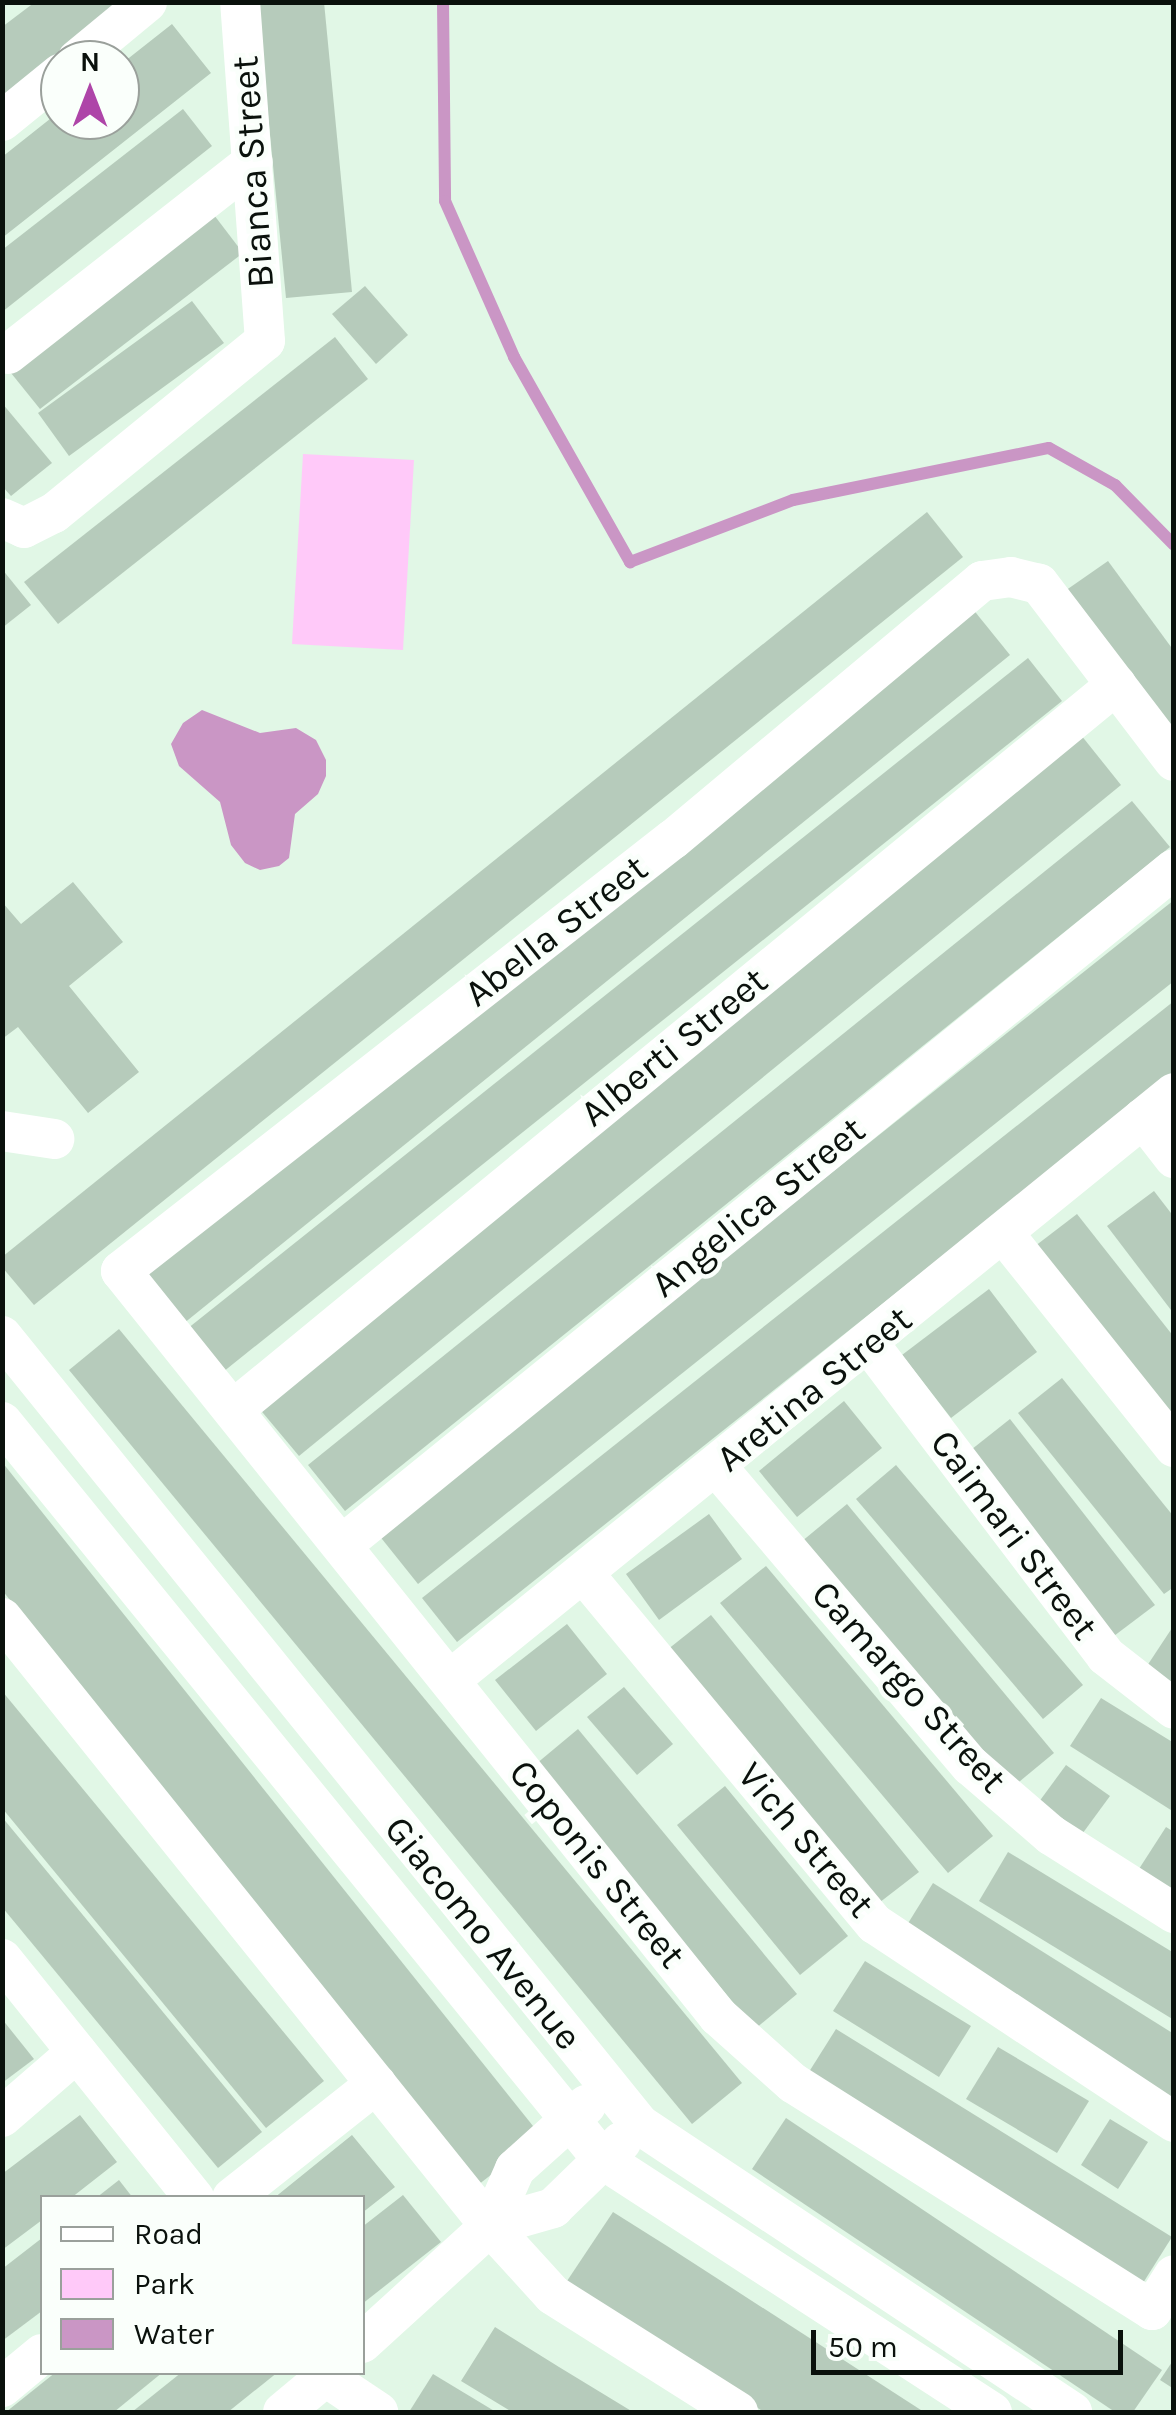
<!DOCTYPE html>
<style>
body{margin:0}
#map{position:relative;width:1176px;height:2415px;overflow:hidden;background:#e1f7e6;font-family:Karla,sans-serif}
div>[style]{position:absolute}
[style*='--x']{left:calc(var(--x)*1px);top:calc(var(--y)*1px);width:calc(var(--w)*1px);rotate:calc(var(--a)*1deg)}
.green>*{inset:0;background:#ffc9f9}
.water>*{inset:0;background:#ca96c5}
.stream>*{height:12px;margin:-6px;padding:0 6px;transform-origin:6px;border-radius:6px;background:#ca96c5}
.building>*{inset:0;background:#b6cbbb}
.minor>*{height:40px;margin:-20px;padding:0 20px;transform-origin:20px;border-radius:20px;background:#fff}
span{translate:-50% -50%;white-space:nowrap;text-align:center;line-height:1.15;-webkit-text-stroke:9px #fafffb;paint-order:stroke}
.street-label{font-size:38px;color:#0a110c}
.frame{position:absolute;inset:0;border:5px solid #0a110c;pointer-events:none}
.legend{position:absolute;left:40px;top:2195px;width:325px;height:180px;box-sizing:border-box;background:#fafffb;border:2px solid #9aa09b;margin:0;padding:12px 18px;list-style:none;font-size:30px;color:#0a110c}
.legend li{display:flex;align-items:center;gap:20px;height:50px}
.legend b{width:50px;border:2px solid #9aa09b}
.north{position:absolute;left:40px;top:40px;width:100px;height:100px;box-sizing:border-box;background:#fafffb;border:2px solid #9aa09b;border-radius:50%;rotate:0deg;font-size:28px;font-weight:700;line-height:40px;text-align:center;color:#0a110c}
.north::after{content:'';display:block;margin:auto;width:35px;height:45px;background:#ae45a8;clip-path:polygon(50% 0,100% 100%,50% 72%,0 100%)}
.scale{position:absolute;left:811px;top:2330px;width:312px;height:45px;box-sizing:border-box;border:5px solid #0a110c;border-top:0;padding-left:12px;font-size:30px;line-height:35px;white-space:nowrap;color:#0a110c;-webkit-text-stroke:8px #fafffb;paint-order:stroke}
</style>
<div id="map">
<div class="green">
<div style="clip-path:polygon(303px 454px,414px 460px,403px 650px,292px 644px)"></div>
</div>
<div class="water">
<div style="clip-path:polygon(202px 710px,260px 733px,296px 728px,316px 740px,326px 760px,326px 776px,318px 794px,295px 814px,289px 858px,279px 866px,260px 870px,245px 863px,231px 845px,220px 802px,179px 766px,171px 744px,183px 723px)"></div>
</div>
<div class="stream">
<div style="--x:443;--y:2;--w:199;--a:89.4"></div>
<div style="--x:445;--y:201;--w:171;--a:66.1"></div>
<div style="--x:514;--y:357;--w:236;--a:60.5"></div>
<div style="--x:630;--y:562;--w:174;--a:-20.8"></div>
<div style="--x:793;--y:500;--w:261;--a:-11.5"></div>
<div style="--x:1049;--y:448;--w:76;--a:29.3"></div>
<div style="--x:1115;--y:485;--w:84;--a:45.5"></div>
</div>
<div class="building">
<div style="clip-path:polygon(35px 2px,124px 2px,2px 97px,2px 27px)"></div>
<div style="clip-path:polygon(257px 2px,324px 2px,352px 292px,286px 298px)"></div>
<div style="clip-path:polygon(172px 24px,211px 73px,2px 238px,2px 157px,60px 111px,60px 120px,120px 120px,120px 65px)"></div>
<div style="clip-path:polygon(183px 109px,212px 146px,2px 312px,2px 250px)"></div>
<div style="clip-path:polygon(211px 211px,243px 253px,40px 409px,7px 368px)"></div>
<div style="clip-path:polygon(365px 286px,408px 335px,376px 364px,332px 314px)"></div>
<div style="clip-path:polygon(192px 301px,224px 343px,69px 456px,38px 413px)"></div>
<div style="clip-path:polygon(335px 337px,368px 379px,58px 624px,24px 582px)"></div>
<div style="clip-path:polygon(2px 403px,52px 463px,11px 496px,2px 486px)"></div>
<div style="clip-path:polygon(927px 512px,963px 557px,34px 1305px,2px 1267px,2px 1257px)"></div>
<div style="clip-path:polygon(1108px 561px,1174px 651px,1174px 746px,1062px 593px)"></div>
<div style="clip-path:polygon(2px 569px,31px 605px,2px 628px)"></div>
<div style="clip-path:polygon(972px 608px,1010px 655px,183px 1324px,145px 1277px)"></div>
<div style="clip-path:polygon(1028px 658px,1062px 701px,223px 1372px,187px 1329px)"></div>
<div style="clip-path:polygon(1081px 735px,1121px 785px,299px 1456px,258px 1407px)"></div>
<div style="clip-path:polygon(1132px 801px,1170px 847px,345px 1511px,308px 1465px)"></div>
<div style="clip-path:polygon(73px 882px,123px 942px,69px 986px,139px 1072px,88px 1113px,18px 1027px,2px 1039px,2px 902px,21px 924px)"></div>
<div style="clip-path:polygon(1174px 900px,1174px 981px,418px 1584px,378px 1534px)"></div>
<div style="clip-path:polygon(1174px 1001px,1174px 1072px,457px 1642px,422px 1598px)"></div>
<div style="clip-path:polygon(1154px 1191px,1174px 1217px,1174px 1314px,1107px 1226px)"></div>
<div style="clip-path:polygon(1077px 1214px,1174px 1337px,1174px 1443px,1026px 1253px)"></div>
<div style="clip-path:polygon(989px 1289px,1037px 1352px,951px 1418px,902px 1355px)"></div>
<div style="clip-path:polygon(119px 1329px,742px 2083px,692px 2124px,69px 1370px)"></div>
<div style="clip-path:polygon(1062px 1378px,1174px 1517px,1174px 1587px,1164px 1594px,1018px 1413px)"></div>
<div style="clip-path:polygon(844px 1401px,882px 1448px,797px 1517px,759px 1471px)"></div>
<div style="clip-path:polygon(1010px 1419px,1155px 1605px,1106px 1642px,962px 1457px)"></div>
<div style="clip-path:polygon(2px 1462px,541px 2136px,478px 2185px,2px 1590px)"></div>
<div style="clip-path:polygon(896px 1465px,1083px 1685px,1043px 1719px,856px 1499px)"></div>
<div style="clip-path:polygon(847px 1504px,1054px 1753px,1008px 1791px,801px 1542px)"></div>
<div style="clip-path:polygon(709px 1514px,742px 1559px,659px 1620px,626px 1574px)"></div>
<div style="clip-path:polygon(766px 1566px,993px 1836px,948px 1873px,720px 1603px)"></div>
<div style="clip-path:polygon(711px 1615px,919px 1872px,875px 1906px,667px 1650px)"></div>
<div style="clip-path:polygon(567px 1624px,607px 1674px,536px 1731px,495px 1680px)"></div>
<div style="clip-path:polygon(1174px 1625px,1174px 1696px,1141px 1675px)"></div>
<div style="clip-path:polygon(624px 1687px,673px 1744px,637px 1775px,587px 1717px)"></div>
<div style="clip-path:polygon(2px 1691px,324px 2081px,266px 2128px,2px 1808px)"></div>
<div style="clip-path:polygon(1101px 1698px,1174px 1743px,1174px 1812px,1070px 1746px)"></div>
<div style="clip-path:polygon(578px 1729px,797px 1994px,755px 2029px,536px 1764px)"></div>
<div style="clip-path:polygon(1066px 1765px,1110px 1796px,1077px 1841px,1033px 1810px)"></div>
<div style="clip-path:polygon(725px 1786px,848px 1936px,800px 1975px,677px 1825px)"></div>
<div style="clip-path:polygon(2px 1817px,262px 2132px,218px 2168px,2px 1907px)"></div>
<div style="clip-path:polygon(1166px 1827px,1174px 1832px,1174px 1896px,1137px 1872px)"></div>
<div style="clip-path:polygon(1008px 1852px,1174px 1953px,1174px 2020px,979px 1901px)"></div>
<div style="clip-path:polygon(933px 1883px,1174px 2034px,1174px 2105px,902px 1933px)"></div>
<div style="clip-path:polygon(865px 1961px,971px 2026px,939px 2077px,833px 2011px)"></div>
<div style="clip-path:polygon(2px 2019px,34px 2059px,2px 2083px)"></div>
<div style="clip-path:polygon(836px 2029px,1172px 2237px,1138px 2291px,802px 2083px)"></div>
<div style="clip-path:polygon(998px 2047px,1089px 2101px,1057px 2153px,966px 2099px)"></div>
<div style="clip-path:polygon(80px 2115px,117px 2162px,71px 2198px,42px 2198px,42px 2220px,2px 2250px,2px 2174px)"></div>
<div style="clip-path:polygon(786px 2118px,1162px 2370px,1133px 2412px,1115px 2412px,752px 2169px)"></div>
<div style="clip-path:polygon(1110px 2119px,1148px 2142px,1118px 2189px,1081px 2165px)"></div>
<div style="clip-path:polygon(352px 2135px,395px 2187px,362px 2213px,362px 2198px,274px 2198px)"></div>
<div style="clip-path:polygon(119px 2180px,133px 2198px,96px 2198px)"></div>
<div style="clip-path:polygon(403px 2195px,441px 2242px,362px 2304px,362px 2227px)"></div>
<div style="clip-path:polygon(613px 2212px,667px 2246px,924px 2412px,764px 2412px,565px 2284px)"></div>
<div style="clip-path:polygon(42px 2238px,42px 2311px,2px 2341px,2px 2269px)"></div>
<div style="clip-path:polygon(495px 2327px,559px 2367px,633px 2412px,512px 2412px,461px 2381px)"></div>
<div style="clip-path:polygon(1174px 2359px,1174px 2389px,1160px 2380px)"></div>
<div style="clip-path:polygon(56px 2372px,163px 2372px,114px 2412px,6px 2412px)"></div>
<div style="clip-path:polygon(182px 2372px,278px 2372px,228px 2412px,132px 2412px)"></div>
<div style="clip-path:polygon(433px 2374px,496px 2412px,409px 2412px)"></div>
</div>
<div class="minor">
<div style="--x:77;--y:60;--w:91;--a:-39.6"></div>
<div style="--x:2;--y:121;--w:75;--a:-39"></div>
<div style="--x:8;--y:354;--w:311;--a:-38.1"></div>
<div style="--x:2;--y:518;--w:24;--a:24"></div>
<div style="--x:24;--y:528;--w:34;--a:-27"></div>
<div style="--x:54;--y:513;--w:272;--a:-39.2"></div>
<div style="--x:265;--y:341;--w:340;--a:-94.2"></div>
<div style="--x:1174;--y:761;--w:223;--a:-127.3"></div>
<div style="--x:1039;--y:584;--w:29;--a:-166"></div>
<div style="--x:1011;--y:577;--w:29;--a:172"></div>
<div style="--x:982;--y:581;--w:403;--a:140.1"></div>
<div style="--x:673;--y:839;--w:701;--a:141.95"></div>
<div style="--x:121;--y:1271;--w:955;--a:51.29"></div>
<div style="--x:718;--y:2016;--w:101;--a:41.8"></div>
<div style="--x:793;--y:2083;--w:425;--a:32.3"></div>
<div style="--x:1152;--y:2310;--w:41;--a:-57.8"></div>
<div style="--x:1143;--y:1118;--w:51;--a:52.2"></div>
<div style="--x:2;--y:1131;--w:53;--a:8.7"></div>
<div style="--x:1004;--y:1234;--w:273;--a:51.4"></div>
<div style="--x:2;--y:1336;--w:1015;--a:51.04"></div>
<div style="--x:640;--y:2125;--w:519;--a:33.6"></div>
<div style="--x:870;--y:1345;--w:390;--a:52.8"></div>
<div style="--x:1106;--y:1656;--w:86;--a:37.9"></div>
<div style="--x:233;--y:1410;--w:1143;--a:-39.39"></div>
<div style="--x:2;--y:1422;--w:950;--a:50.85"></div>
<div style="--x:602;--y:2159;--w:465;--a:33"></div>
<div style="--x:717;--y:1467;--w:392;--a:49.7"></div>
<div style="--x:971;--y:1766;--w:106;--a:40.8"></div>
<div style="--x:1051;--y:1835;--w:146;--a:32.4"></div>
<div style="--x:342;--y:1545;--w:1072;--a:-39.09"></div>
<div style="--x:584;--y:1574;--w:455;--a:50.3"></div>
<div style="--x:875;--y:1924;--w:359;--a:33.5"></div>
<div style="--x:2;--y:1618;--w:780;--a:51.25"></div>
<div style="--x:490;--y:2226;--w:93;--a:47.6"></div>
<div style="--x:553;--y:2295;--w:219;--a:32.3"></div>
<div style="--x:450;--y:1680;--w:932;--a:-39.03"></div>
<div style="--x:2;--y:1959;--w:307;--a:51.2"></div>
<div style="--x:2;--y:2117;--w:99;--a:-40.9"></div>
<div style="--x:232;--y:2198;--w:184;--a:-38.4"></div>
<div style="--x:490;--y:2226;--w:66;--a:-15.9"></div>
<div style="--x:553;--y:2208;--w:95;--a:-44.1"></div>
<div style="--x:362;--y:2343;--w:173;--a:-42.4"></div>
<div style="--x:490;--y:2226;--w:62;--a:-66.3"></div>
<div style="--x:515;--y:2169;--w:96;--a:-42"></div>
<div style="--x:326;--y:2377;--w:63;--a:33.9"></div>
<div style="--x:2;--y:2387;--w:52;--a:-39.5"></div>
<div style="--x:283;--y:2412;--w:62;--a:-39.8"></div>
</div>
<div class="street-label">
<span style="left:253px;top:172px;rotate:-94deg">Bianca Street</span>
<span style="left:556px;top:931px;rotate:-38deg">Abella Street</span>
<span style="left:674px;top:1047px;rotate:-39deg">Alberti Street</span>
<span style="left:758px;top:1207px;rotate:-39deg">Angelica Street</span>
<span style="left:814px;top:1389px;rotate:-39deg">Aretina Street</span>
<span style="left:1014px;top:1535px;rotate:53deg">Caimari Street</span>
<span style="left:909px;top:1687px;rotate:48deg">Camargo Street</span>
<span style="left:806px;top:1840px;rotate:50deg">Vich Street</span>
<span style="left:597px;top:1864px;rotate:51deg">Coponis Street</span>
<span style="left:483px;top:1933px;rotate:51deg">Giacomo Avenue</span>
</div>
<div class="frame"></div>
<ul class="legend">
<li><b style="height:12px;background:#fff"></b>Road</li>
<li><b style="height:28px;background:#ffc9f9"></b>Park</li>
<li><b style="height:28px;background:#ca96c5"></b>Water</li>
</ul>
<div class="north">N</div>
<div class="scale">50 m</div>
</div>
